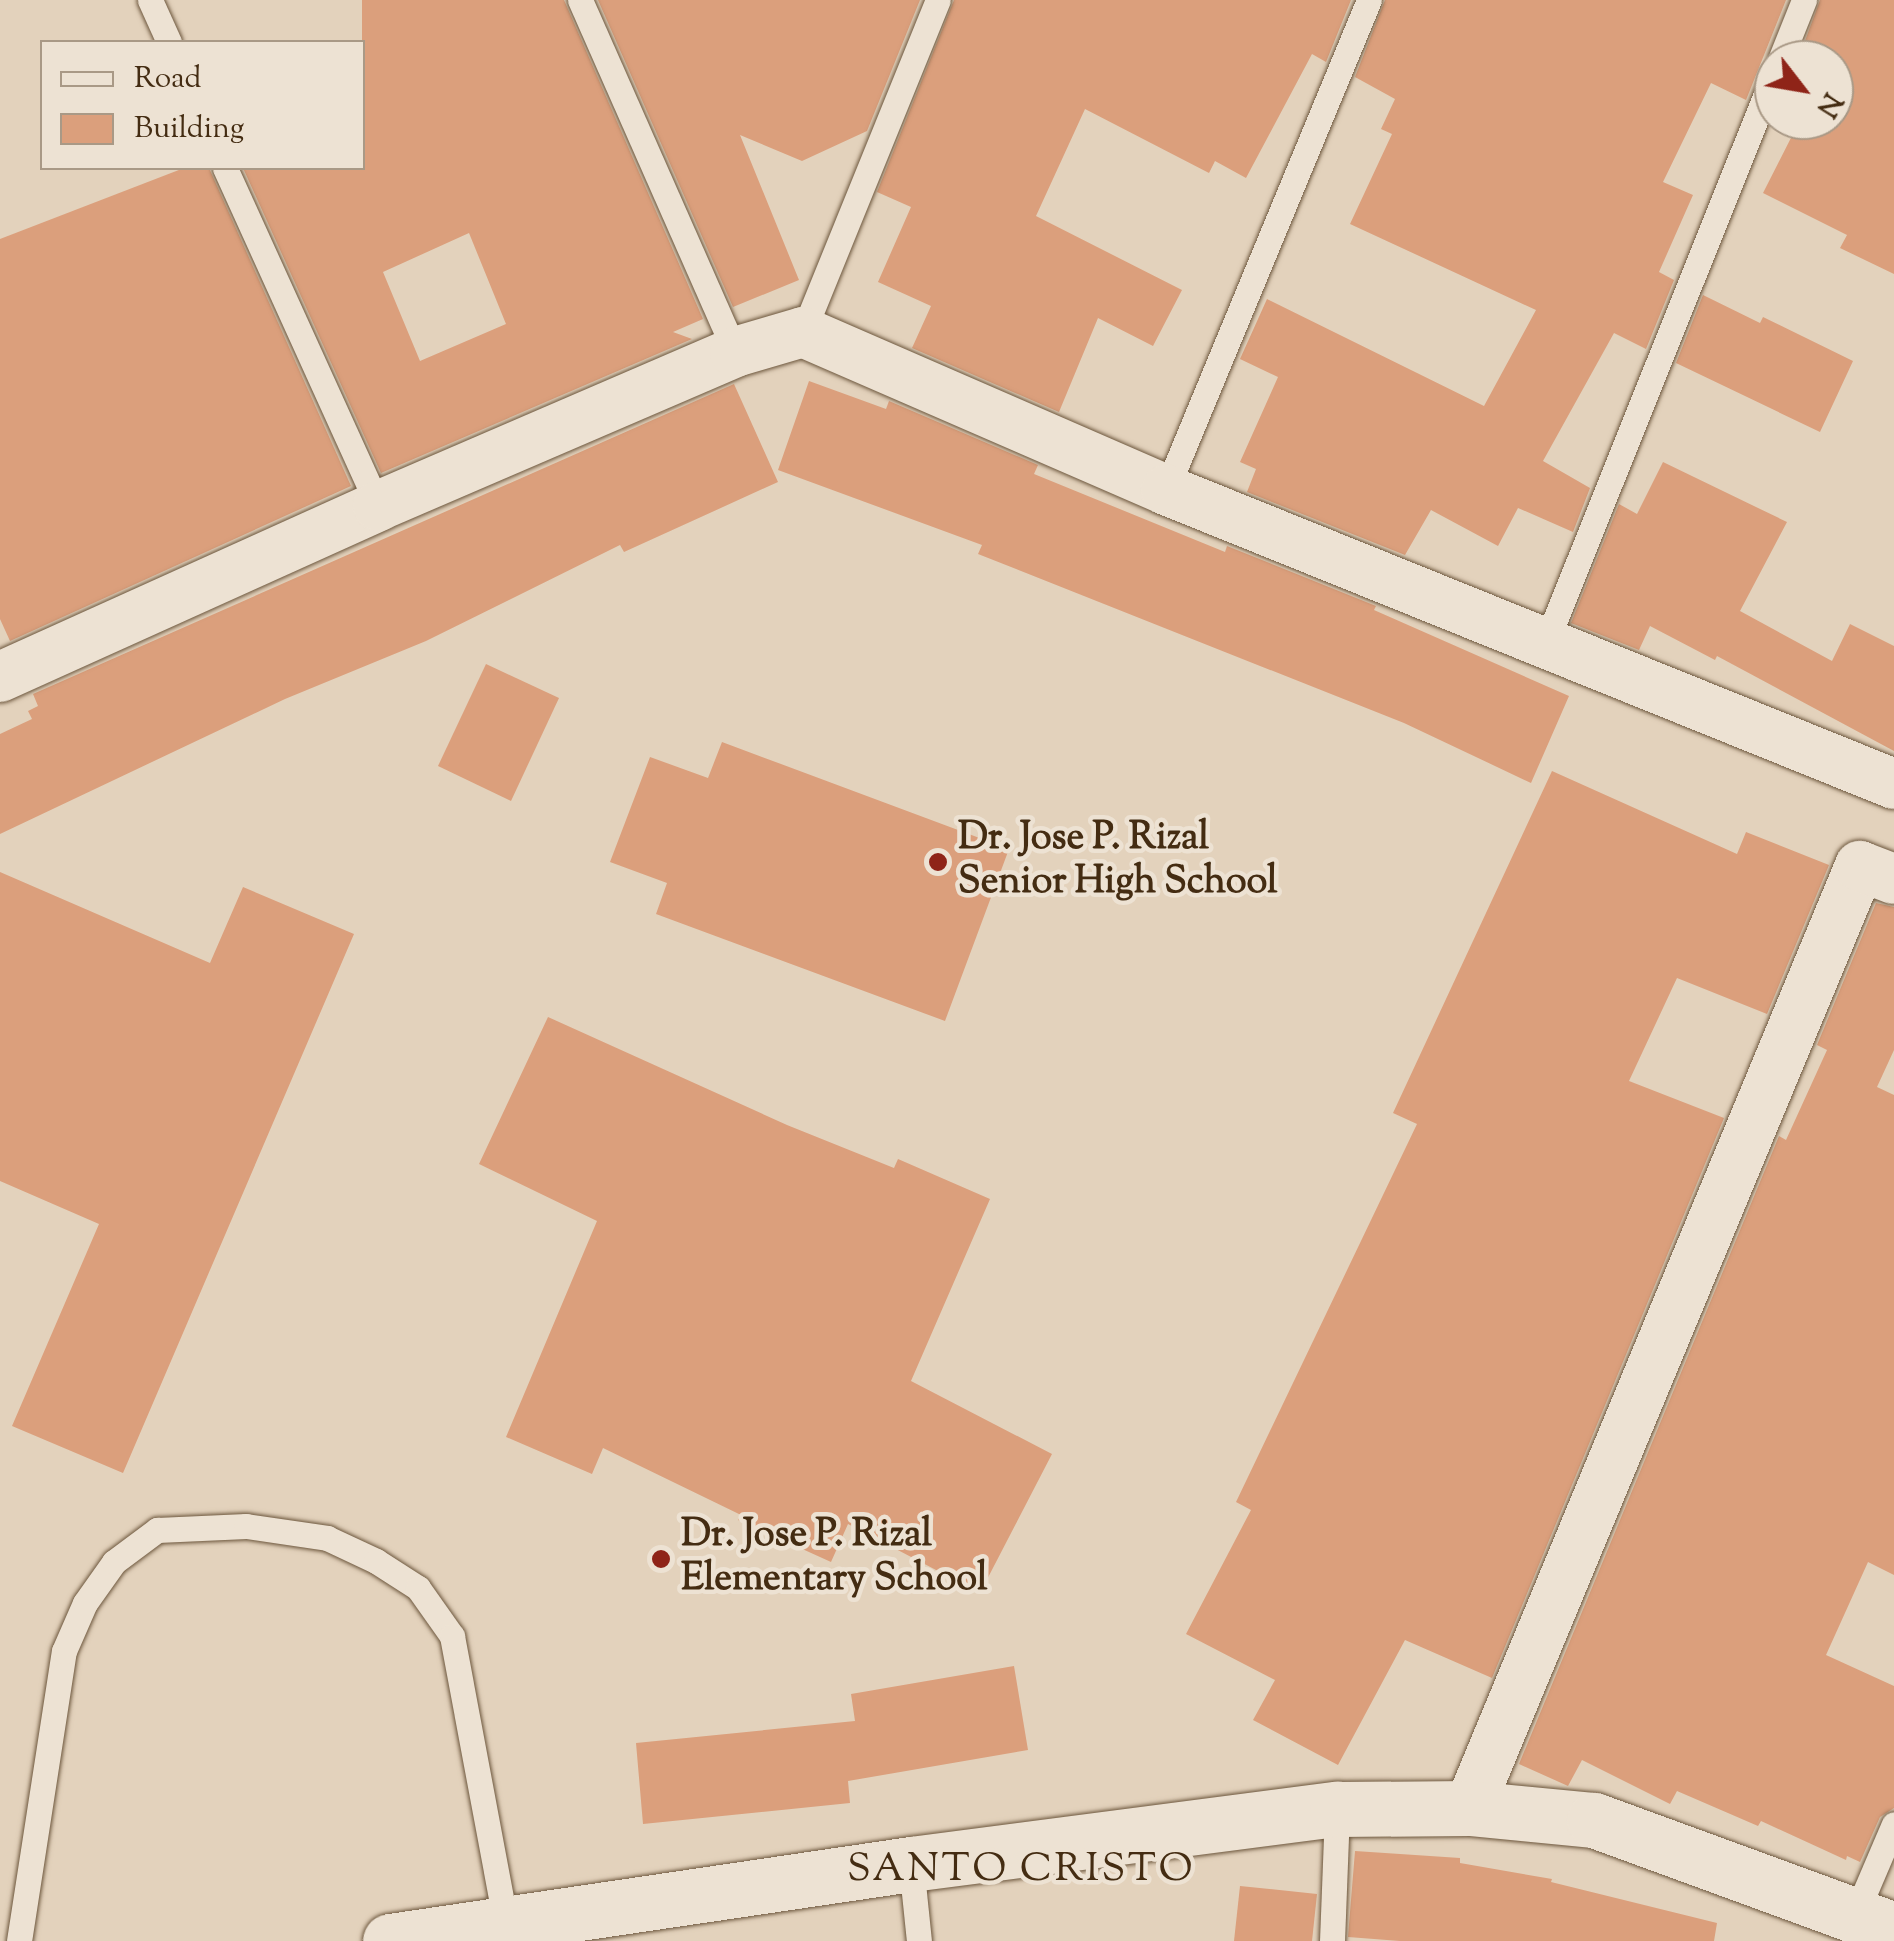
<!DOCTYPE html>
<style>
body{margin:0}
#map{position:relative;width:1894px;height:1941px;overflow:hidden;background:#e3d2bc;font-family:"Sorts Mill Goudy",serif}
div>[style]{position:absolute}
[style*='--x']{left:calc(var(--x)*1px);top:calc(var(--y)*1px);width:calc(var(--w)*1px);rotate:calc(var(--a)*1deg)}
.building>*{inset:0;background:#db9f7c}
.roads{filter:drop-shadow(0 0 2px #6c563c) drop-shadow(0 0 2px #6c563c)}
.service>*{height:25px;margin:-12.5px;padding:0 12.5px;transform-origin:12.5px;border-radius:12.5px;background:#ede2d3}
.minor>*{height:50px;margin:-25px;padding:0 25px;transform-origin:25px;border-radius:25px;background:#ede2d3}
.tertiary>*{height:55px;margin:-27.5px;padding:0 27.5px;transform-origin:27.5px;border-radius:27.5px;background:#ede2d3}
.dots>*{width:28px;height:28px;translate:-50% -50%;box-sizing:border-box;border:5px solid #ede2d3;border-radius:50%}
span{translate:-50% -50%;white-space:nowrap;text-align:center;line-height:1.15;-webkit-text-stroke:9px #ede2d3;paint-order:stroke}
.poi-label{font-size:38px;color:#442c12;font-weight:700}
.left{translate:0 -50%;text-align:left}
.neighbourhood-label{font-size:40px;color:#442c12;letter-spacing:2.5px}
.legend{position:absolute;left:40px;top:40px;width:325px;height:130px;box-sizing:border-box;background:#ede2d3;border:2px solid #a99986;margin:0;padding:12px 18px;list-style:none;font-size:30px;color:#442c12}
.legend li{display:flex;align-items:center;gap:20px;height:50px}
.legend b{width:50px;border:2px solid #a99986}
.north{position:absolute;left:1754px;top:40px;width:100px;height:100px;box-sizing:border-box;background:#ede2d3;border:2px solid #a99986;border-radius:50%;rotate:121deg;font-size:28px;font-weight:700;line-height:40px;text-align:center;color:#442c12}
.north::after{content:'';display:block;margin:auto;width:35px;height:45px;background:#8f2418;clip-path:polygon(50% 0,100% 100%,50% 72%,0 100%)}
</style>
<div id="map">
<div class="building">
<div style="clip-path:polygon(evenodd,362px 0,564px 0,703px 319px,673px 332px,692px 339px,381px 473px,243px 168px,362px 168px,362px 0,469px 233px,506px 324px,420px 361px,383px 272px,469px 233px)"></div>
<div style="clip-path:polygon(598px 0,920px 0,867px 131px,802px 161px,740px 135px,799px 280px,733px 307px)"></div>
<div style="clip-path:polygon(954px 0,1351px 0,1326px 62px,1312px 54px,1246px 178px,1215px 161px,1209px 173px,1085px 109px,1036px 216px,1182px 290px,1153px 346px,1098px 318px,1059px 412px,912px 348px,931px 306px,878px 282px,911px 207px,877px 192px)"></div>
<div style="clip-path:polygon(1385px 0,1786px 0,1746px 100px,1711px 83px,1663px 182px,1693px 195px,1659px 272px,1674px 280px,1646px 349px,1614px 333px,1543px 461px,1590px 488px,1573px 532px,1518px 508px,1498px 546px,1431px 510px,1405px 555px,1247px 492px,1256px 469px,1240px 462px,1278px 377px,1240px 359px,1267px 299px,1484px 406px,1536px 310px,1350px 224px,1392px 134px,1381px 129px,1395px 99px,1355px 77px)"></div>
<div style="clip-path:polygon(1820px 0,1894px 0,1894px 274px,1840px 248px,1847px 235px,1763px 193px,1798px 124px,1790px 120px,1834px 120px,1834px 60px,1798px 60px)"></div>
<div style="clip-path:polygon(184px 168px,209px 168px,351px 486px,10px 641px,0 619px,0 239px)"></div>
<div style="clip-path:polygon(1703px 295px,1760px 323px,1763px 317px,1853px 361px,1820px 432px,1676px 363px)"></div>
<div style="clip-path:polygon(809px 381px,886px 409px,889px 401px,1038px 465px,1034px 474px,1225px 552px,1227px 546px,1376px 606px,1374px 610px,1569px 696px,1531px 783px,1404px 723px,978px 554px,982px 545px,778px 470px)"></div>
<div style="clip-path:polygon(734px 384px,778px 482px,624px 552px,620px 545px,426px 641px,285px 699px,0 834px,0 734px,32px 719px,28px 711px,38px 706px,33px 694px)"></div>
<div style="clip-path:polygon(1663px 462px,1787px 522px,1740px 611px,1832px 661px,1850px 624px,1894px 646px,1894px 751px,1717px 656px,1715px 660px,1650px 626px,1639px 650px,1571px 623px,1619px 504px,1637px 514px)"></div>
<div style="clip-path:polygon(486px 664px,559px 698px,511px 801px,438px 766px)"></div>
<div style="clip-path:polygon(722px 742px,1009px 849px,945px 1021px,656px 914px,667px 883px,610px 862px,650px 757px,708px 778px)"></div>
<div style="clip-path:polygon(1552px 771px,1737px 854px,1746px 832px,1829px 865px,1767px 1014px,1677px 978px,1629px 1081px,1724px 1118px,1492px 1678px,1405px 1640px,1338px 1765px,1253px 1720px,1275px 1680px,1186px 1634px,1251px 1510px,1236px 1502px,1417px 1124px,1393px 1113px)"></div>
<div style="clip-path:polygon(0 872px,210px 963px,243px 887px,354px 934px,123px 1473px,12px 1426px,99px 1224px,0 1181px)"></div>
<div style="clip-path:polygon(1876px 903px,1894px 907px,1894px 1050px,1877px 1087px,1894px 1095px,1894px 1575px,1868px 1562px,1826px 1655px,1894px 1686px,1894px 1808px,1880px 1817px,1860px 1862px,1847px 1856px,1846px 1860px,1761px 1821px,1758px 1826px,1677px 1791px,1670px 1804px,1582px 1760px,1568px 1786px,1519px 1764px,1779px 1136px,1786px 1140px,1827px 1050px,1817px 1045px)"></div>
<div style="clip-path:polygon(548px 1017px,787px 1125px,894px 1168px,898px 1159px,990px 1199px,911px 1381px,1052px 1454px,980px 1593px,848px 1524px,831px 1562px,738px 1520px,741px 1515px,603px 1448px,592px 1474px,506px 1437px,597px 1221px,479px 1164px)"></div>
<div style="clip-path:polygon(1014px 1666px,1028px 1750px,848px 1781px,850px 1803px,643px 1824px,636px 1743px,855px 1721px,851px 1694px)"></div>
<div style="clip-path:polygon(1355px 1851px,1460px 1858px,1460px 1863px,1552px 1879px,1551px 1882px,1717px 1923px,1714px 1941px,1400px 1941px,1348px 1937px)"></div>
<div style="clip-path:polygon(1240px 1886px,1317px 1894px,1312px 1941px,1234px 1941px)"></div>
</div>
<div class="roads">
<div class="service">
<div style="--x:150;--y:0;--w:46;--a:65.7"></div>
<div style="--x:580;--y:0;--w:385;--a:66.2"></div>
<div style="--x:1780;--y:60;--w:65;--a:-68.2"></div>
<div style="--x:225;--y:168;--w:371;--a:65.6"></div>
<div style="--x:803;--y:332;--w:358;--a:-67.9"></div>
<div style="--x:1166;--y:490;--w:530;--a:-67.5"></div>
<div style="--x:1545;--y:645;--w:615;--a:-68.15"></div>
<div style="--x:911;--y:1864;--w:77;--a:84.1"></div>
<div style="--x:1853;--y:1920;--w:104;--a:-66.9"></div>
<div style="--x:19;--y:1941;--w:293;--a:-81.2"></div>
<div style="--x:64;--y:1651;--w:52;--a:-66.4"></div>
<div style="--x:85;--y:1603;--w:50;--a:-54.7"></div>
<div style="--x:114;--y:1562;--w:54;--a:-36.7"></div>
<div style="--x:157;--y:1530;--w:89;--a:-2.6"></div>
<div style="--x:246;--y:1526;--w:82;--a:8.4"></div>
<div style="--x:327;--y:1538;--w:54;--a:25.1"></div>
<div style="--x:376;--y:1561;--w:50;--a:32.7"></div>
<div style="--x:418;--y:1588;--w:59;--a:54.7"></div>
<div style="--x:452;--y:1636;--w:300;--a:79.4"></div>
<div style="--x:1332;--y:1941;--w:132;--a:-87.8"></div>
</div>
<div class="minor">
<div style="--x:0;--y:677;--w:415;--a:-24.3"></div>
<div style="--x:378;--y:506;--w:389;--a:-23.3"></div>
<div style="--x:735;--y:352;--w:71;--a:-16.4"></div>
<div style="--x:803;--y:332;--w:396;--a:23.5"></div>
<div style="--x:1166;--y:490;--w:785;--a:21.99"></div>
<div style="--x:1469;--y:1808;--w:1020;--a:-67.46"></div>
<div style="--x:1860;--y:866;--w:36;--a:21"></div>
</div>
<div class="tertiary">
<div style="--x:390;--y:1941;--w:527;--a:-8.41"></div>
<div style="--x:911;--y:1864;--w:430;--a:-7.4"></div>
<div style="--x:1337;--y:1809;--w:132;--a:-0.4"></div>
<div style="--x:1469;--y:1808;--w:126;--a:5.5"></div>
<div style="--x:1594;--y:1820;--w:320;--a:20.1"></div>
</div>
</div>
<div class="dots">
<div style="left:938px;top:862px;background:#8f2418"></div>
<div style="left:661px;top:1559px;background:#8f2418"></div>
</div>
<div class="poi-label">
<span class="left" style="left:958px;top:862px">Dr. Jose P. Rizal<br>Senior High School</span>
<span class="left" style="left:681px;top:1559px">Dr. Jose P. Rizal<br>Elementary School</span>
</div>
<div class="neighbourhood-label">
<span style="left:1021px;top:1871px">SANTO CRISTO</span>
</div>
<ul class="legend">
<li><b style="height:12px;background:#ede2d3"></b>Road</li>
<li><b style="height:28px;background:#db9f7c"></b>Building</li>
</ul>
<div class="north">N</div>
</div>
